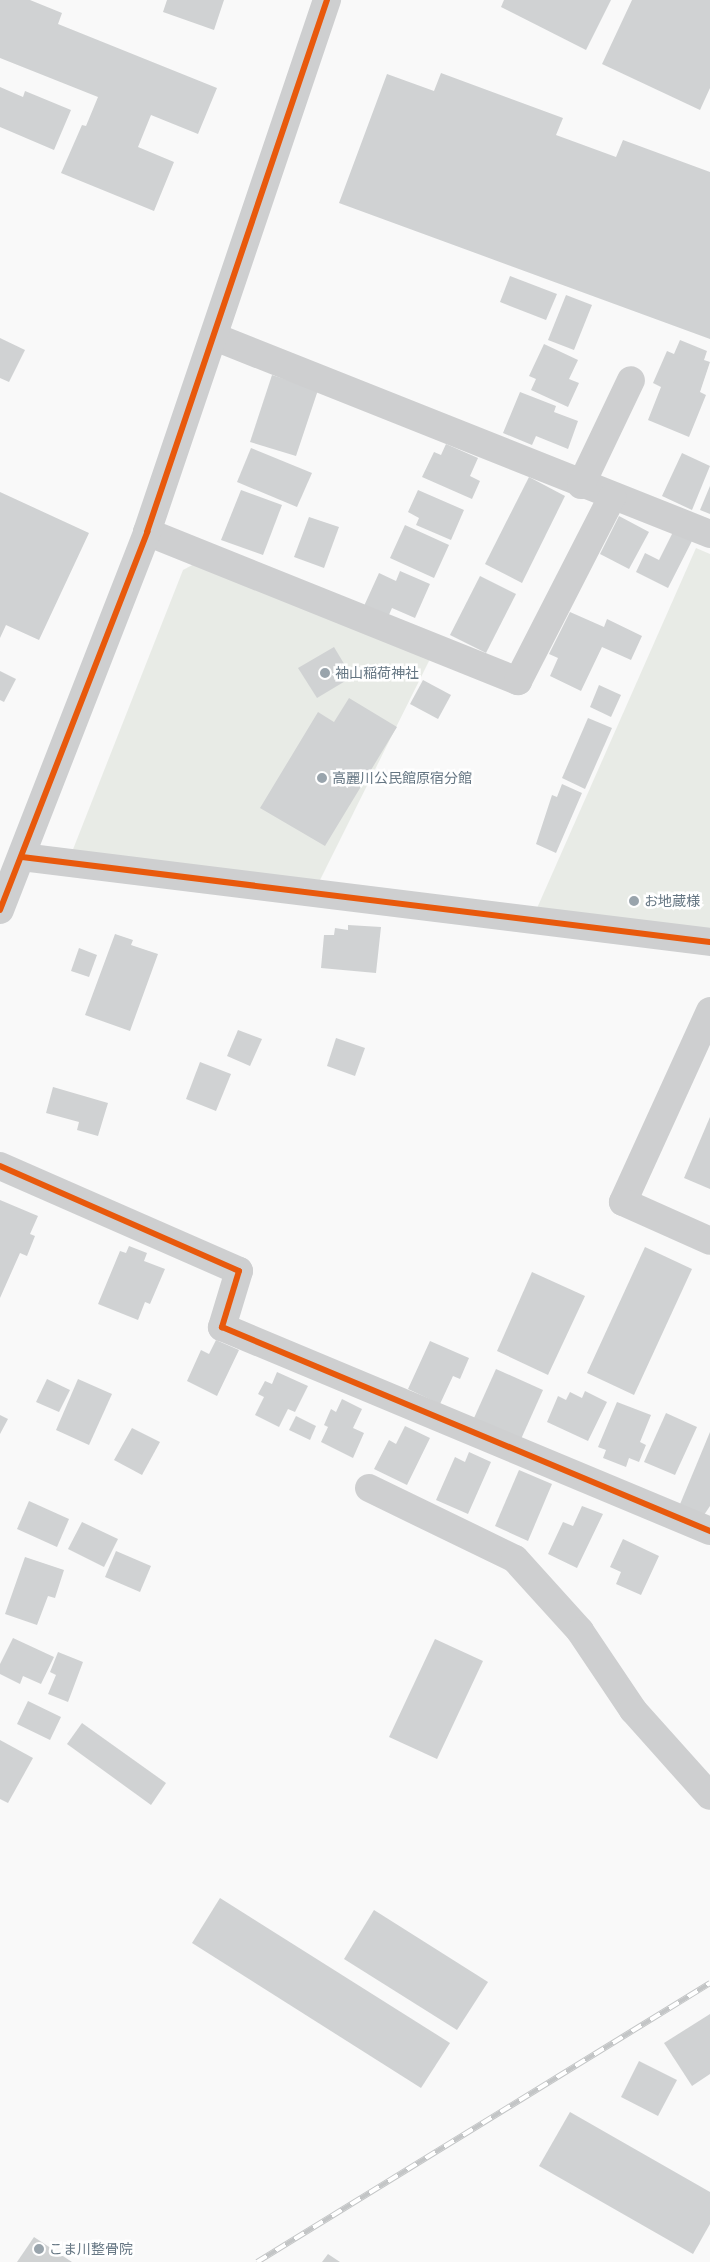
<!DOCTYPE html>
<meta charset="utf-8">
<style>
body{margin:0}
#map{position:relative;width:710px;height:2262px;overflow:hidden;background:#f9f9f9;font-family:"Archivo Narrow","Noto Sans JP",sans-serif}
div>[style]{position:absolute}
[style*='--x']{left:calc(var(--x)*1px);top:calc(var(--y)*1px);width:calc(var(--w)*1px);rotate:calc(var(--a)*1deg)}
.green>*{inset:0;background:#e8ebe6}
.building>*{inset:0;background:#d0d2d3}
.minor>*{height:28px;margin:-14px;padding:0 14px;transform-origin:14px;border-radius:14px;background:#cecfd0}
.rail>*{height:5.5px;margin-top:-2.75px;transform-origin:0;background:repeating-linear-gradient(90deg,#fff 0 11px,#c3c5c6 0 22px);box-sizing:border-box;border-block:1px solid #c3c5c6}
.cycleway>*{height:6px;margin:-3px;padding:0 3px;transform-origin:3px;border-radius:3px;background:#e8590c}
.dots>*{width:14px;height:14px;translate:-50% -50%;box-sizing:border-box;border:2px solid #fff;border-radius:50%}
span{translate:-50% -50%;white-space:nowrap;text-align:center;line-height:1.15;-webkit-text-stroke:5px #fff;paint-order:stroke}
.poi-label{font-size:14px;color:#657683}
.left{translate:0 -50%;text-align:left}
</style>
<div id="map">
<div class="green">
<div style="clip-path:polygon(696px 548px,710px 554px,710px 935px,534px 915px)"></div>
<div style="clip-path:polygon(196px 563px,430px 659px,320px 880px,70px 857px,183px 570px)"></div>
</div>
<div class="building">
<div style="clip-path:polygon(0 0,30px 0,62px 13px,58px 24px,217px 88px,198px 134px,151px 115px,138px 147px,174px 162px,154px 211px,61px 173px,82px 125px,86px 126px,98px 97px,0 58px)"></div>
<div style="clip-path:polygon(167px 0,224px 0,214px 30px,163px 12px)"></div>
<div style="clip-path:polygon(504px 0,611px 0,586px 50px,501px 7px)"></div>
<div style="clip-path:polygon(632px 0,710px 0,710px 88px,700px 110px,602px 64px)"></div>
<div style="clip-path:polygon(441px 73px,563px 118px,556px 135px,616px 157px,623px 140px,710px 172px,710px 339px,339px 203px,387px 74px,434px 91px)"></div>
<div style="clip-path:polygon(0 87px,23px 97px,25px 91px,71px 110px,54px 150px,0 127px)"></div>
<div style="clip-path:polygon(510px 276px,557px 294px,546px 320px,500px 302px)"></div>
<div style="clip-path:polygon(566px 295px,592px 305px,574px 350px,548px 340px)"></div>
<div style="clip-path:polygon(0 338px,25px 350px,9px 382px,0 378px)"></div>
<div style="clip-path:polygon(680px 340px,707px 351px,704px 360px,710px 362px,700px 392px,706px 395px,689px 437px,648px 420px,661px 387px,653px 383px,667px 351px,674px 354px)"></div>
<div style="clip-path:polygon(544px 344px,578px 360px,569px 379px,579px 383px,568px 407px,531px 390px,536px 379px,529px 376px)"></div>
<div style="clip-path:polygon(272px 375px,318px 390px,296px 456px,250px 442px)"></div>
<div style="clip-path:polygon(520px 392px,556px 406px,554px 412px,578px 421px,568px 449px,536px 436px,532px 445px,503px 433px)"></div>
<div style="clip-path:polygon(446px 444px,478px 458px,470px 476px,480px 481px,472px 499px,422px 477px,434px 452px,441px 455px)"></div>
<div style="clip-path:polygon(251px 448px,312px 473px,297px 507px,237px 482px)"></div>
<div style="clip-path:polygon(682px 453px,710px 466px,692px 510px,662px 496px)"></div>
<div style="clip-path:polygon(529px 477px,565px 496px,522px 583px,485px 564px)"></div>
<div style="clip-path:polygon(710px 486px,710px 514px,700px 510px)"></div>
<div style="clip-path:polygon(241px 490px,282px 505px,263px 555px,221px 540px)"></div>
<div style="clip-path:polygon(418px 490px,464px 510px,451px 540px,416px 525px,419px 518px,408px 512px)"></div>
<div style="clip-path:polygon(0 492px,89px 533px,39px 640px,6px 625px,0 638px)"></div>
<div style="clip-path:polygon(619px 516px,649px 532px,629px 569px,600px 554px)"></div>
<div style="clip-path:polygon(309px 517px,339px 527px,324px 568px,294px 557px)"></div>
<div style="clip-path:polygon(405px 525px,449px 545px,434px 578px,390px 558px)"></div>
<div style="clip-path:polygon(674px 530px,693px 539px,668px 588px,636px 572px,645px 553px,659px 560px)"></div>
<div style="clip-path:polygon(400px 571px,430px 584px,415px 618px,392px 608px,388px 617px,364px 606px,379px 573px,396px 581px)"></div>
<div style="clip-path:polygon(480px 576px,516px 594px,486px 653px,450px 635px)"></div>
<div style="clip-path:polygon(570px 612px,604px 627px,607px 619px,642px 636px,631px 660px,602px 647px,581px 691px,550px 676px,558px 658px,549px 654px)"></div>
<div style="clip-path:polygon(334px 647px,352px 677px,317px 698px,298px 668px)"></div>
<div style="clip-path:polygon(0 671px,16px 679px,4px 702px,0 700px)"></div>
<div style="clip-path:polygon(423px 680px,451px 695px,438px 719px,410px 704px)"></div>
<div style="clip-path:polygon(599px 685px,621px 695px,611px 717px,590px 707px)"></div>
<div style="clip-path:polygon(349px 698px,397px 727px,325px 846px,260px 808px,318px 712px,334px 722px)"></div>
<div style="clip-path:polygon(588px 718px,612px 728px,585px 789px,562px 778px)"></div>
<div style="clip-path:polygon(562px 784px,582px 793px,556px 853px,536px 844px,552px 795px,557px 797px)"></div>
<div style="clip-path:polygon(348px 925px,381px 927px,376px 973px,321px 968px,324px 935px,334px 935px,335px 928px,348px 930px)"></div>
<div style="clip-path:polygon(115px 934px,133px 940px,131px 945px,158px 954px,130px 1031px,85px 1015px)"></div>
<div style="clip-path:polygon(79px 948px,97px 955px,89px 977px,71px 971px)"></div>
<div style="clip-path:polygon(238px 1030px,262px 1039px,250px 1066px,227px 1056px)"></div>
<div style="clip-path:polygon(336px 1038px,365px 1048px,355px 1076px,327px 1066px)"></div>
<div style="clip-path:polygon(200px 1062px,231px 1074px,216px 1111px,186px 1099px)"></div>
<div style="clip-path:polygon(53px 1087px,108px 1103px,98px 1136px,77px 1130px,79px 1122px,46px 1113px)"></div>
<div style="clip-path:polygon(710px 1117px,710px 1189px,684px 1178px)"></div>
<div style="clip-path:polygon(0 1200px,38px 1216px,30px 1234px,35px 1236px,27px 1256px,20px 1253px,0 1298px)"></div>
<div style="clip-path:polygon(129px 1246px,147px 1253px,144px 1261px,165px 1269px,150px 1304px,145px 1302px,138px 1320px,98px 1304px,120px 1251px,126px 1253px)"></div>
<div style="clip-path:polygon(645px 1247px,692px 1269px,634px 1395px,587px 1373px)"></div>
<div style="clip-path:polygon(532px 1272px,585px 1296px,548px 1375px,497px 1351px)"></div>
<div style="clip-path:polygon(216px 1340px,239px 1350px,217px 1396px,187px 1381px,201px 1350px,209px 1354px)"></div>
<div style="clip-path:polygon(430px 1341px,469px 1358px,460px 1379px,453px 1376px,440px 1404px,408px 1389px)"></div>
<div style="clip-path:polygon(496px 1369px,543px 1390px,521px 1439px,474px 1418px)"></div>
<div style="clip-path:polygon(277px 1372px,308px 1386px,295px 1412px,288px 1409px,279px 1427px,255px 1415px,264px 1397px,258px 1394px,265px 1381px,272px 1384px)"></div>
<div style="clip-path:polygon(47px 1379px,70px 1390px,59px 1412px,36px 1402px)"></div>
<div style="clip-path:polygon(78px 1379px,112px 1394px,89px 1445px,56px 1430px)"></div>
<div style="clip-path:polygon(585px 1391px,607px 1402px,588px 1441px,547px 1422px,558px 1396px,566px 1400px,570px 1392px,582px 1398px)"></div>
<div style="clip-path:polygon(342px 1399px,362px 1409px,353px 1428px,364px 1433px,353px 1458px,321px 1442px,328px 1427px,324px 1425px,331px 1409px,336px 1412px)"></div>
<div style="clip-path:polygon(617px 1402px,651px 1415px,640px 1442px,646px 1445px,639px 1462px,629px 1458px,626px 1467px,603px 1458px,606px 1450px,598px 1447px)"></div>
<div style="clip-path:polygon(666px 1413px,697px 1427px,675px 1475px,644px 1462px)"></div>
<div style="clip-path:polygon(0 1415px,8px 1419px,0 1434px)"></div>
<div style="clip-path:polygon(296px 1416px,316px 1426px,310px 1440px,289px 1430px)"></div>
<div style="clip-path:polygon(405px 1426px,430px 1438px,407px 1485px,374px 1469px,389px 1440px,396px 1444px)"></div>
<div style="clip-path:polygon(132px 1428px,160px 1442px,142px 1475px,114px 1460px)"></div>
<div style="clip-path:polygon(710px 1432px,710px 1506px,702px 1518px,678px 1509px)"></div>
<div style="clip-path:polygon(469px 1452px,491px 1462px,468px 1514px,436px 1500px,455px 1457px,465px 1462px)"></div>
<div style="clip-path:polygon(519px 1470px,552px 1484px,528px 1541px,495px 1526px)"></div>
<div style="clip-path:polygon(29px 1501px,69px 1519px,57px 1547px,17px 1529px)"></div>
<div style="clip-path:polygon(582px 1506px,603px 1514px,577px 1568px,548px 1554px,563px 1522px,573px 1526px)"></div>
<div style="clip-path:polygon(82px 1522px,118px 1539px,104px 1567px,68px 1549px)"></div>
<div style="clip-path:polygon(623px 1539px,659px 1556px,641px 1595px,616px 1584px,621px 1572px,610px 1567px)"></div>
<div style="clip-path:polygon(116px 1551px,151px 1566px,140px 1592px,105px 1577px)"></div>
<div style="clip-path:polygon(25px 1557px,64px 1570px,55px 1598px,48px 1596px,37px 1625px,5px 1614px)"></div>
<div style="clip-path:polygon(13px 1638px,54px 1657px,41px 1684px,23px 1676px,20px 1684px,0 1674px,0 1664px)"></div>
<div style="clip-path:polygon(435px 1639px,483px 1661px,437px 1759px,389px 1737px)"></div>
<div style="clip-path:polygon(58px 1652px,83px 1662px,68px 1702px,48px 1694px,56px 1675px,50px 1672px)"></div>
<div style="clip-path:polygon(28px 1701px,61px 1717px,50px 1740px,17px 1724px)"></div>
<div style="clip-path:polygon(82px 1723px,166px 1783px,151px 1805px,67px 1744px)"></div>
<div style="clip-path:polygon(0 1740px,33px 1758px,8px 1803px,0 1799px)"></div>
<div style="clip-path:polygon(220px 1898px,450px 2043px,421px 2088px,192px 1943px)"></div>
<div style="clip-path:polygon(374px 1910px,488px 1982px,457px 2030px,344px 1959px)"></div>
<div style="clip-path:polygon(710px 2014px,710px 2074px,692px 2086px,664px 2043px)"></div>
<div style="clip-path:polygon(639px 2061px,677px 2080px,658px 2116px,621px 2097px)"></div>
<div style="clip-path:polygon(570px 2112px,710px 2192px,710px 2224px,693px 2254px,539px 2166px)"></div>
<div style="clip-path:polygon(34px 2237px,72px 2262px,17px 2262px)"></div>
<div style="clip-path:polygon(328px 2254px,340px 2262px,322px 2262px)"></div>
</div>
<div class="minor">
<div style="--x:215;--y:337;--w:533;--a:21.7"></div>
<div style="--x:581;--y:485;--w:116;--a:-64.5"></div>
<div style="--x:147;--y:532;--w:400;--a:21.9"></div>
<div style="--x:518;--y:681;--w:207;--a:-62.9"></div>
<div style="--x:22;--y:857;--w:693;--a:7.04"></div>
<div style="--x:0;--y:910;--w:406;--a:-68.7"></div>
<div style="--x:147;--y:532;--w:562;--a:-71.31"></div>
<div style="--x:710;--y:1011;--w:210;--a:114.5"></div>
<div style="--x:623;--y:1202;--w:95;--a:24.1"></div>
<div style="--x:0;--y:1166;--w:261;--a:23.7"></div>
<div style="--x:239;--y:1271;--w:59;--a:106.9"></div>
<div style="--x:222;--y:1327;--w:529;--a:22.69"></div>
<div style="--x:369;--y:1488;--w:162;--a:25.9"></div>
<div style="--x:515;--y:1559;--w:97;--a:47.9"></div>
<div style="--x:580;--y:1631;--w:95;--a:56.1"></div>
<div style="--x:633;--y:1710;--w:115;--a:48.2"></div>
</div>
<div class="rail">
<div style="--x:257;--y:2262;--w:532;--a:-31.63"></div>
</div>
<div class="cycleway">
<div style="--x:22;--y:857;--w:693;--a:7.04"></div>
<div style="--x:0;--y:910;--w:406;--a:-68.7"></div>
<div style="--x:147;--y:532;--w:562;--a:-71.31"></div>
<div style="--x:0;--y:1166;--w:261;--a:23.7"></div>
<div style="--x:239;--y:1271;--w:59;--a:106.9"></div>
<div style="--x:222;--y:1327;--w:529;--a:22.69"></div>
</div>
<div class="dots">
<div style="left:325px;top:673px;background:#99a4ac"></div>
<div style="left:322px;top:778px;background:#99a4ac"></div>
<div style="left:634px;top:901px;background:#99a4ac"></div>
<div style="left:39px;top:2249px;background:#99a4ac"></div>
</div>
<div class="poi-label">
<span class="left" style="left:335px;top:673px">袖山稲荷神社</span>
<span class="left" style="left:332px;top:778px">高麗川公民館原宿分館</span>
<span class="left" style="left:644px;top:901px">お地蔵様</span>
<span class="left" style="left:49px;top:2249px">こま川整骨院</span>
</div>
</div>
